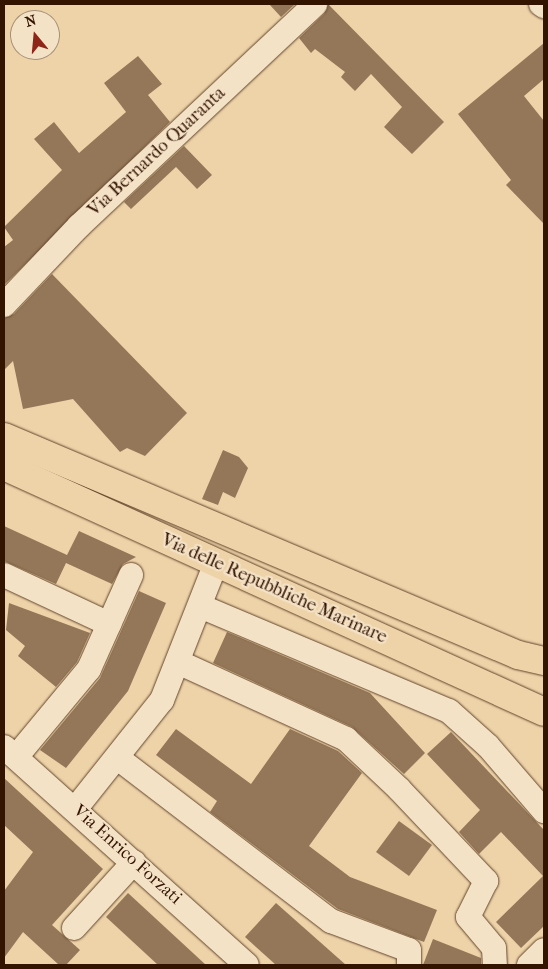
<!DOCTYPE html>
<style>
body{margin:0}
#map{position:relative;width:548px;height:969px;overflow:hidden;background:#eed3a9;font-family:"IM FELL French Canon",serif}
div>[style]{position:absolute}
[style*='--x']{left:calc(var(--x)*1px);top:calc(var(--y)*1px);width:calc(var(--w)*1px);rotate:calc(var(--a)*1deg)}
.building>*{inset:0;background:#947758}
.roads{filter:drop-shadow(0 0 1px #61442a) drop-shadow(0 0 1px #61442a)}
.minor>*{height:24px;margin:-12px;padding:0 12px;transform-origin:12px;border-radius:12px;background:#f4e2c7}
.major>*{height:28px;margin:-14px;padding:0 14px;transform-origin:14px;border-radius:14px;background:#eed3a9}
span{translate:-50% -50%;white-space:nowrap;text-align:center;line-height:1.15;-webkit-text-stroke:4.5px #f4e2c7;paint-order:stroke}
.street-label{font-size:18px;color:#321400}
.frame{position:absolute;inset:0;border:5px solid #321400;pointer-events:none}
.north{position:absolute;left:10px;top:10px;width:50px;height:50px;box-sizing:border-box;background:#f4e2c7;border:1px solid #a69077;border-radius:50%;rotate:343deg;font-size:14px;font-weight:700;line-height:20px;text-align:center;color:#321400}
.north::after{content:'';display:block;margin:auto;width:18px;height:22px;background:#8f2418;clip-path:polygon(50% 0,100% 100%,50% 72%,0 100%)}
</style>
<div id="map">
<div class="building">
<div style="clip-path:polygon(269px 4px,295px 4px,281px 17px)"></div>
<div style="clip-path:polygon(328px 4px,444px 122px,412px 154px,384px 127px,402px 107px,371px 74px,355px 91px,341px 77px,345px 72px,315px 49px,311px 53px,299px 38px,324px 14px)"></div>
<div style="clip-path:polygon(544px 43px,544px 79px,524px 96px,544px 121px,544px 224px,506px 185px,511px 180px,458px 114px)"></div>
<div style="clip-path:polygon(138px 56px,162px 84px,148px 95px,170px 122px,4px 285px,4px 247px,13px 240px,4px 227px,62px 170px,34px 139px,54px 122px,79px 153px,126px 112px,104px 83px)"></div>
<div style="clip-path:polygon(184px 146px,212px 175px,197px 189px,176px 167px,131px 209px,124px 202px)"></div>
<div style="clip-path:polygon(52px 274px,187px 413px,145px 456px,127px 448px,120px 452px,73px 399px,23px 409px,13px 361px,4px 370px,4px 318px,14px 314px)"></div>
<div style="clip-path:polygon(223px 450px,239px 457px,248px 468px,235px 498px,223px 492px,218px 505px,202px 499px)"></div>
<div style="clip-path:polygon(4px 526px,67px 555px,79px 531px,136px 557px,123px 564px,112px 584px,66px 563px,56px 584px,4px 561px)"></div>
<div style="clip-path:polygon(139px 591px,166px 603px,128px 691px,66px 768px,40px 750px,100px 678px)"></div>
<div style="clip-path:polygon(9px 603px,90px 633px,77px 662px,56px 687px,18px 656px,25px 646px,6px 630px)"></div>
<div style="clip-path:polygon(227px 632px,370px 693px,425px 753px,404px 774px,352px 727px,213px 663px)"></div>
<div style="clip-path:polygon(176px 729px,251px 784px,290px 729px,338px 751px,362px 773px,309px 846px,350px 877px,437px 910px,424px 942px,338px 909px,210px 812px,217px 801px,156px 755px)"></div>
<div style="clip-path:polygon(451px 732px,544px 830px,544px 926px,521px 948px,496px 922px,543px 876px,501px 832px,479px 854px,459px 832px,480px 810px,427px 754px)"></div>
<div style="clip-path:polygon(4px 778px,103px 869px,52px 925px,80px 950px,66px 965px,59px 965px,23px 932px,4px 958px,4px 891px,33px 852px,4px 825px)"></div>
<div style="clip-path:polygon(399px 821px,432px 845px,409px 876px,376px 852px)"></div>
<div style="clip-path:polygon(128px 893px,206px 965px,158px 965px,106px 917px)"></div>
<div style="clip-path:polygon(276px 903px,346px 965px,276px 965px,245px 937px)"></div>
<div style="clip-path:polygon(433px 939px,481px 958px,481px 965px,423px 965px)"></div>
</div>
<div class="roads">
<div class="minor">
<div style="--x:541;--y:4;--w:4;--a:34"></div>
<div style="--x:4;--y:305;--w:109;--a:-46.5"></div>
<div style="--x:79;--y:226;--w:324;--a:-43.2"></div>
<div style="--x:4;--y:575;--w:116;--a:25"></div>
<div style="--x:200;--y:606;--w:270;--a:22.9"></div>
<div style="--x:449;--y:711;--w:52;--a:41.9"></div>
<div style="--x:488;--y:746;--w:86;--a:49.3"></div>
<div style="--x:178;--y:662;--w:185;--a:24.6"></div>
<div style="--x:346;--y:739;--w:73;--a:43.3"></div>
<div style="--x:399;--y:789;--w:127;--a:46.6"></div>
<div style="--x:486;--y:881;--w:40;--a:116.6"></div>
<div style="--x:468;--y:917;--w:40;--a:50"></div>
<div style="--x:494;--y:948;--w:17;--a:87"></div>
<div style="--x:4;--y:747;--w:326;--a:41.9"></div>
<div style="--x:16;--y:757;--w:114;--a:-50.3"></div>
<div style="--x:89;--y:669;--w:103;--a:-65.9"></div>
<div style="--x:119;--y:759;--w:267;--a:37.4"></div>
<div style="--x:331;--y:921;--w:83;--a:20.4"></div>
<div style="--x:409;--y:950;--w:15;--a:90"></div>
<div style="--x:76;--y:808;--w:138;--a:-51.5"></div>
<div style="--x:162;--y:700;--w:147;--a:-68.5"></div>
<div style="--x:74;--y:928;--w:89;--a:-47.7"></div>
<div style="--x:529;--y:965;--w:21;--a:-45"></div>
</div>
<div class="major">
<div style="--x:4;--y:437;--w:558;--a:22.98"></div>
<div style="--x:518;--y:655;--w:27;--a:13"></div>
<div style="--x:4;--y:466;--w:593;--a:24.49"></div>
</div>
</div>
<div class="street-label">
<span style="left:157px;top:152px;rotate:-43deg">Via Bernardo Quaranta</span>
<span style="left:274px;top:589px;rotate:24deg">Via delle Repubbliche Marinare</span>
<span style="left:127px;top:855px;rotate:42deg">Via Enrico Forzati</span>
</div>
<div class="frame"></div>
<div class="north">N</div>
</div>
